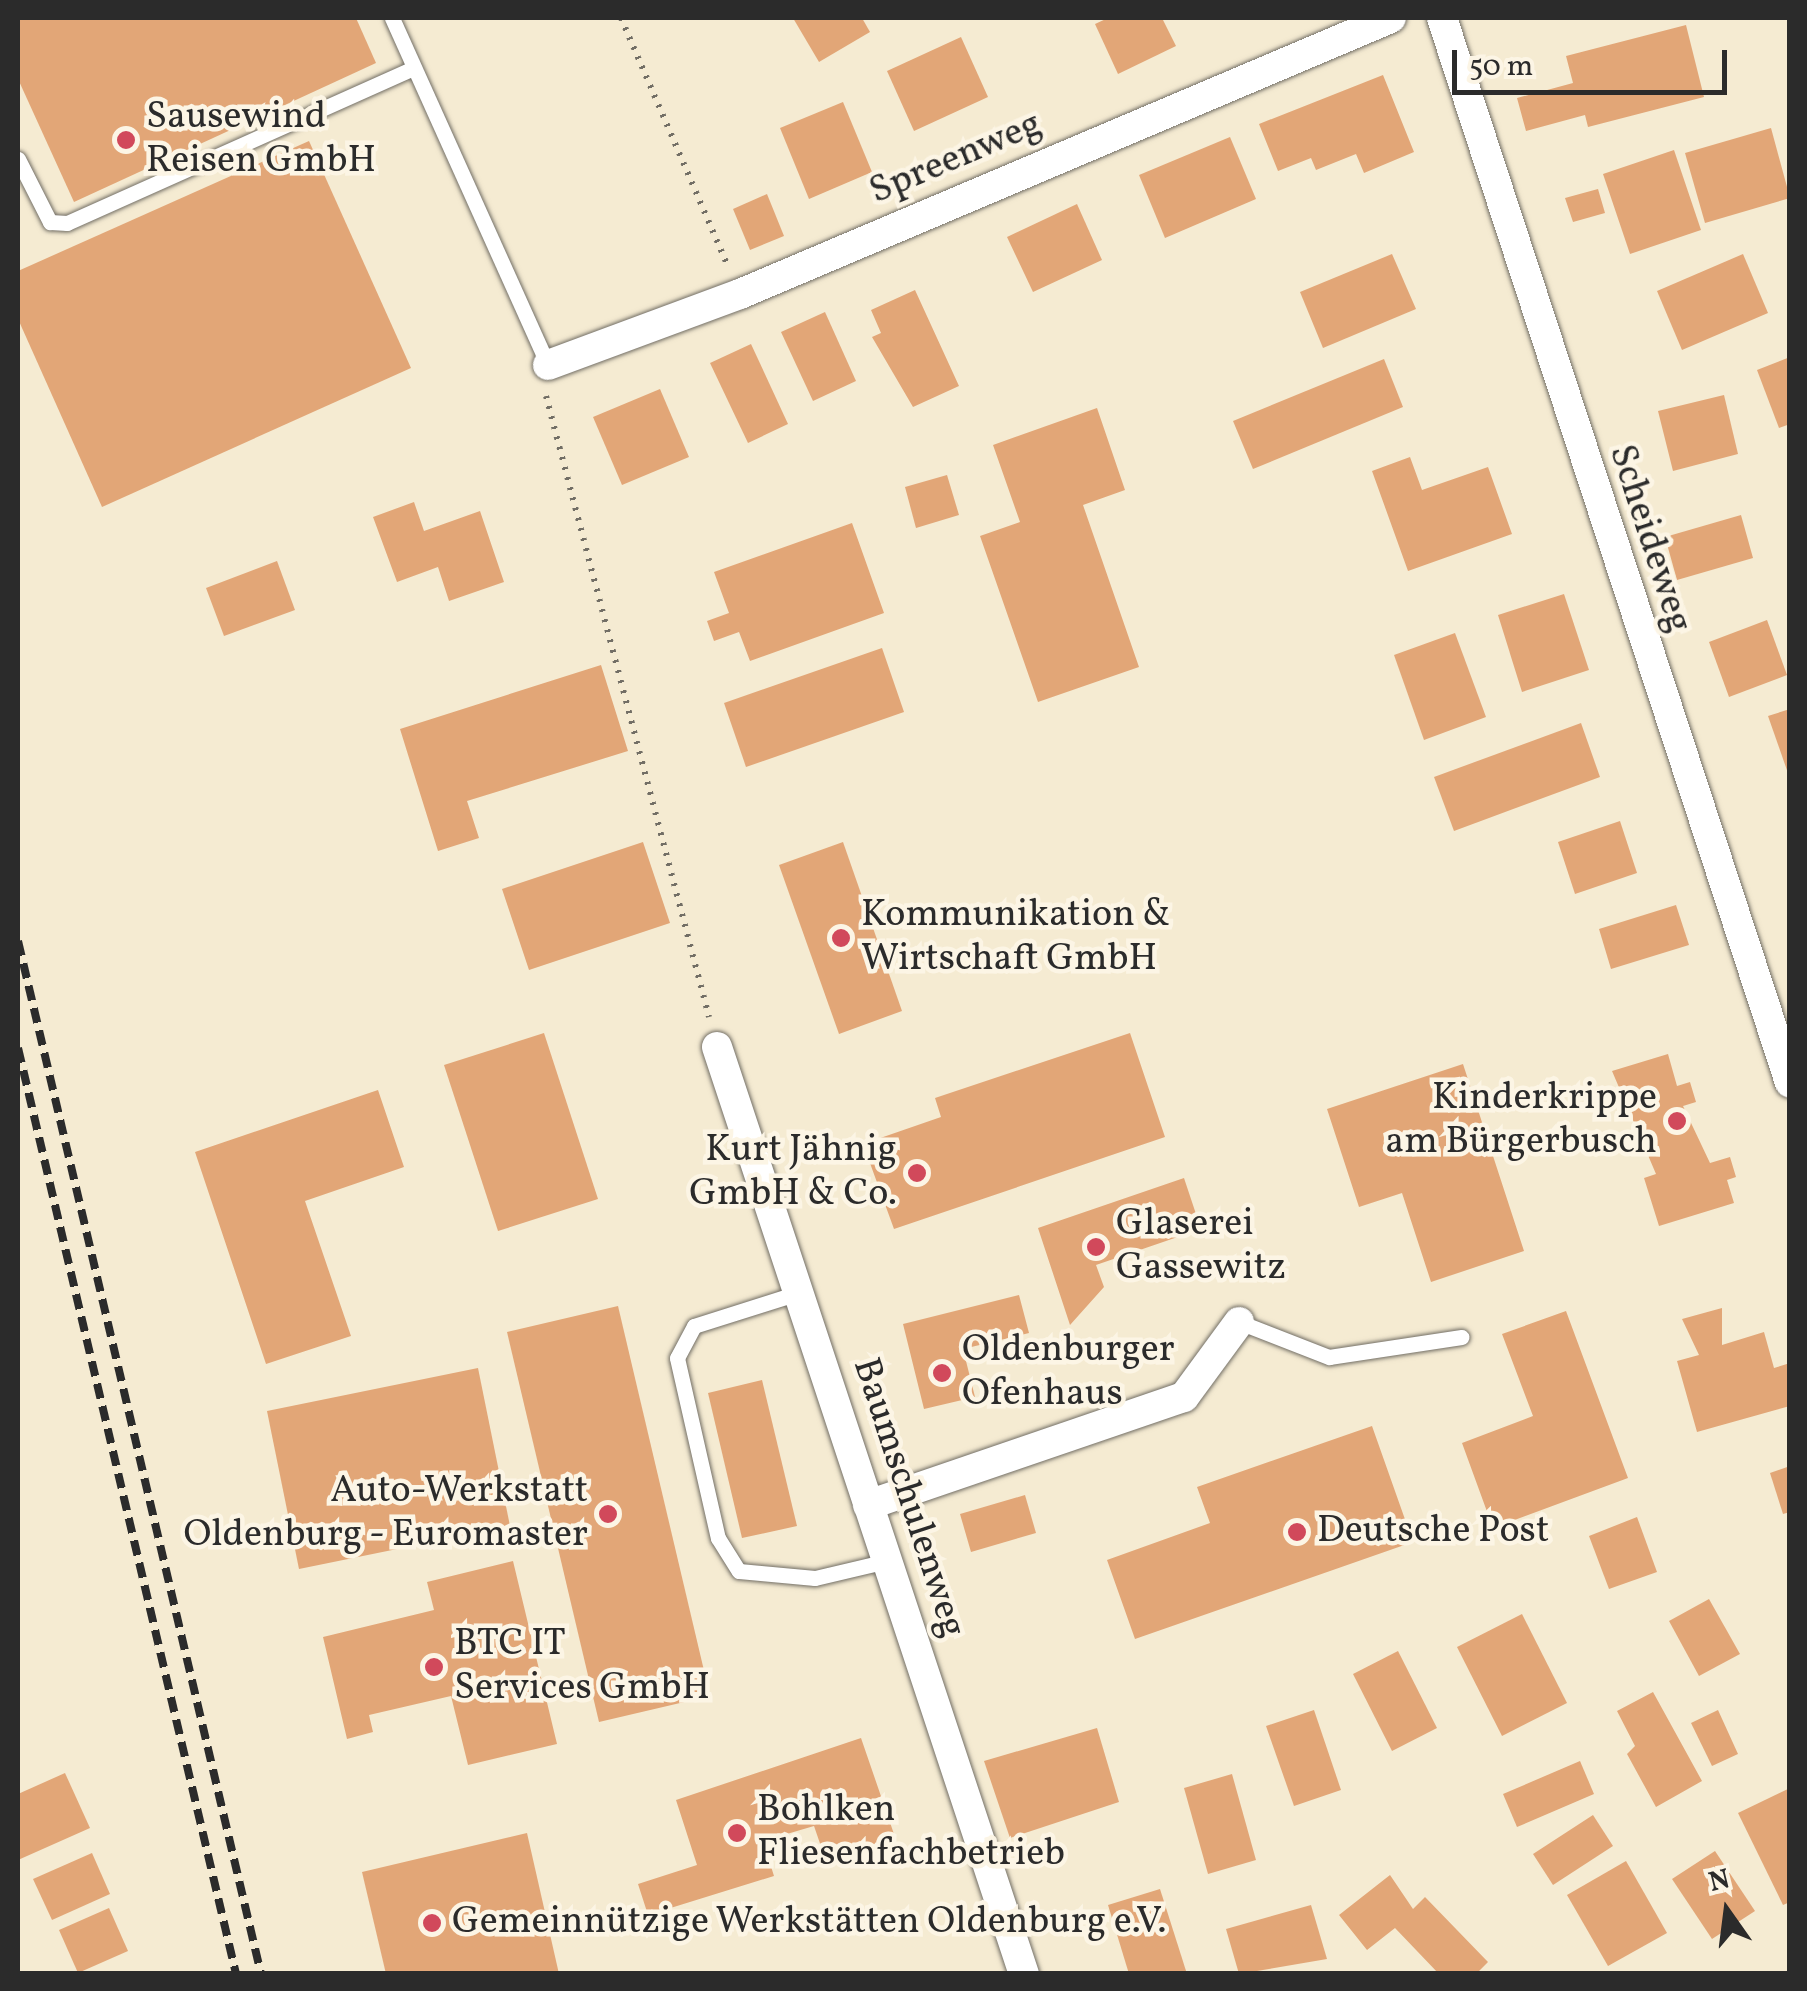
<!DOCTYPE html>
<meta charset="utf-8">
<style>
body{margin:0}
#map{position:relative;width:1807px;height:1991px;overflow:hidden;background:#f5ebd2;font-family:Vollkorn,serif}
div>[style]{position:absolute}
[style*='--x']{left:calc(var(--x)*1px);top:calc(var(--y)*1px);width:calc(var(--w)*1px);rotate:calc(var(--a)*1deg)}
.building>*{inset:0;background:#e2a677}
.path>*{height:6px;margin-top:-3px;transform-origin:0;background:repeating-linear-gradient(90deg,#726e65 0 2.5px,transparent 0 10.5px)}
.roads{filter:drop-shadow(0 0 2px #726e65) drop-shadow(0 0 2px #726e65)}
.lane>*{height:15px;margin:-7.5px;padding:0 7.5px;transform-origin:7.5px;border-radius:7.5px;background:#fff}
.street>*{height:30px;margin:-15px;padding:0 15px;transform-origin:15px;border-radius:15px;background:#fff}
.rail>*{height:8px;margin-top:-4px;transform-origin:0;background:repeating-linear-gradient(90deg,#2b2b2b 0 15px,transparent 0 23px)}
.dots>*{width:28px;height:28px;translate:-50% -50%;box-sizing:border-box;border:5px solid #fcf5e5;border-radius:50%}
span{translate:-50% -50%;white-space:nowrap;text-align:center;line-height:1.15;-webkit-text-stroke:9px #fcf5e5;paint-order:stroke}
.poi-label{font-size:38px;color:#2b2b2b}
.left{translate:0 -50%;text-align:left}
.right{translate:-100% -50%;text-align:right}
.street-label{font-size:38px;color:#2b2b2b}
.frame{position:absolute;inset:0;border:20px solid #2b2b2b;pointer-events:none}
.north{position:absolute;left:1677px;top:1861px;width:100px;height:100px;-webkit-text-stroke:8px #fcf5e5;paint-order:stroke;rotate:346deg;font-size:28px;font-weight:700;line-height:40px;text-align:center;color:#2b2b2b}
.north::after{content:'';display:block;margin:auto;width:35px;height:45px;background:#2b2b2b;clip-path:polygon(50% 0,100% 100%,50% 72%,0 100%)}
.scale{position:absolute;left:1452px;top:50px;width:275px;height:45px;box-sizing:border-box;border:5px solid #2b2b2b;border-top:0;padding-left:12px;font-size:30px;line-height:35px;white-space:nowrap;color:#2b2b2b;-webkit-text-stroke:8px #fcf5e5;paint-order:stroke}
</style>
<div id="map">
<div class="building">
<div style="clip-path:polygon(18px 18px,356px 18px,376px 63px,74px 202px,18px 79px)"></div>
<div style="clip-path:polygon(793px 18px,862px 18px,870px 32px,819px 62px)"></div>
<div style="clip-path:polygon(1108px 18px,1162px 18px,1176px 46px,1118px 74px,1095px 24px)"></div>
<div style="clip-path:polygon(1686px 25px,1704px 97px,1588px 127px,1585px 115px,1526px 131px,1517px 98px,1573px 83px,1566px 56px)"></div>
<div style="clip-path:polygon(961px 37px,988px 97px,914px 131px,887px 71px)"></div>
<div style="clip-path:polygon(1383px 75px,1414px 152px,1364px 173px,1356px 154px,1316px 170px,1311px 158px,1278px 171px,1259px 124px)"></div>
<div style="clip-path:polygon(843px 102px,872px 172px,809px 199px,780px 128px)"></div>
<div style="clip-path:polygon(1771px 128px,1790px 198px,1705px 223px,1685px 153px)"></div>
<div style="clip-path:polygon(1230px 137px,1256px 199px,1165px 238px,1139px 175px)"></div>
<div style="clip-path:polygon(309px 141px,411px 368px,102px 507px,18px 319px,18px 271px)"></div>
<div style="clip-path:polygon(1674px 150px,1701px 230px,1630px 254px,1603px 174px)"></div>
<div style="clip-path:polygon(1598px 189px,1605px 213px,1573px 222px,1565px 198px)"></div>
<div style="clip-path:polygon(767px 194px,784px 236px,750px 250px,733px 209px)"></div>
<div style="clip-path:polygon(1077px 204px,1102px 260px,1033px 292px,1007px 237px)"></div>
<div style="clip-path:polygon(1392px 254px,1416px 309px,1323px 348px,1300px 292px)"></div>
<div style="clip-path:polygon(1743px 254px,1768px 313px,1682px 350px,1657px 291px)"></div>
<div style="clip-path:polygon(915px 290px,959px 386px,913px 407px,872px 337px,881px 333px,871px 310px)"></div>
<div style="clip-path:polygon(825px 312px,856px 381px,813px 401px,781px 332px)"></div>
<div style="clip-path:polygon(751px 344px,788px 424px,748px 443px,710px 363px)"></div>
<div style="clip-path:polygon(1790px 357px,1790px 424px,1779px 428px,1757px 370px)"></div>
<div style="clip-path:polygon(1384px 359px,1403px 407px,1253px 469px,1233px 421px)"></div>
<div style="clip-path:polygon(660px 389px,689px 457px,622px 485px,593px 417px)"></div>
<div style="clip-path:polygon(1724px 395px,1738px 454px,1673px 471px,1658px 411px)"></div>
<div style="clip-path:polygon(1097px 408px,1125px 490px,1083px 505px,1139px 667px,1038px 702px,980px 536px,1020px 522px,993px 445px)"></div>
<div style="clip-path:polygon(1410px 457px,1422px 490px,1488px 467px,1512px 534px,1408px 571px,1372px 471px)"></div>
<div style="clip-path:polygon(947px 475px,959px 515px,916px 528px,905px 487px)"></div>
<div style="clip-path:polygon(414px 502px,424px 531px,480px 511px,504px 582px,449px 601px,438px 567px,397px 582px,373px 517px)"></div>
<div style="clip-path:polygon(1741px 515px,1753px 558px,1677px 580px,1665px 537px)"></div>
<div style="clip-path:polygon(852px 523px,884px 613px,750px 661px,739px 632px,714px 641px,707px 621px,729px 613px,714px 572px)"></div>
<div style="clip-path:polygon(277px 561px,295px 610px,224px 636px,206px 588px)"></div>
<div style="clip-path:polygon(1564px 594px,1589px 670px,1522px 692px,1498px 615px)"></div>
<div style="clip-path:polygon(1767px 620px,1787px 675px,1729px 697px,1709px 642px)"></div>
<div style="clip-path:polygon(1455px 633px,1486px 717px,1424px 740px,1394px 655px)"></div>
<div style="clip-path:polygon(882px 648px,904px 712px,746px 767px,724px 703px)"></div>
<div style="clip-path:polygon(601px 665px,628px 751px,467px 801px,479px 838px,438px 851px,400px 729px)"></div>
<div style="clip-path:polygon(1790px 709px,1790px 776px,1789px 776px,1768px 716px)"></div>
<div style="clip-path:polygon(1581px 723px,1600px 777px,1454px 831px,1434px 777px)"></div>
<div style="clip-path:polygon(1620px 821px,1637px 873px,1575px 894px,1558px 842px)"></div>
<div style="clip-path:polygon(643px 842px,670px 923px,529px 970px,502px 889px)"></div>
<div style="clip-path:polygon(843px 842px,902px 1011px,839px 1034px,779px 865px)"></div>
<div style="clip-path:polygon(1676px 905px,1689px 945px,1611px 969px,1599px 929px)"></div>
<div style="clip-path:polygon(544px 1033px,598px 1199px,498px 1231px,444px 1065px)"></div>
<div style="clip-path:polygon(1130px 1033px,1165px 1137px,894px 1229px,863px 1144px,941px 1117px,935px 1098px)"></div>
<div style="clip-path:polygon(1668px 1054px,1677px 1086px,1690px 1082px,1696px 1102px,1683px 1106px,1710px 1163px,1730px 1157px,1736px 1177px,1727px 1180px,1734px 1203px,1659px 1226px,1644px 1178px,1656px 1174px,1612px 1071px)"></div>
<div style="clip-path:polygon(1463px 1064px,1524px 1251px,1431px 1282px,1402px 1193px,1359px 1207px,1327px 1109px)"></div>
<div style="clip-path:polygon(378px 1090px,404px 1167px,305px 1201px,351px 1336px,266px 1364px,195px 1152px)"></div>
<div style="clip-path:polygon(1184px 1178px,1201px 1229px,1096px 1265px,1104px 1287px,1070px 1325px,1038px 1228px)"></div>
<div style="clip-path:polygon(1019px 1295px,1029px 1333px,963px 1349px,975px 1397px,924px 1409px,903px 1324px)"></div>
<div style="clip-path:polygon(618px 1306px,710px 1696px,599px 1722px,507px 1332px)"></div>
<div style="clip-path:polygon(1722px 1308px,1722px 1345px,1764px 1332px,1774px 1368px,1790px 1363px,1790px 1406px,1697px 1432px,1677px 1361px,1699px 1355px,1682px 1319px)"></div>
<div style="clip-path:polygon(1566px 1311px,1628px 1478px,1493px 1528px,1462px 1443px,1533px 1416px,1502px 1334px)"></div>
<div style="clip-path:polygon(478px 1368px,510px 1526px,299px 1569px,267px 1411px)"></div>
<div style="clip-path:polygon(762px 1380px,797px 1526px,742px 1538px,708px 1393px)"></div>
<div style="clip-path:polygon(1372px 1426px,1413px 1542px,1135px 1639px,1107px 1560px,1210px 1523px,1197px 1487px)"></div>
<div style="clip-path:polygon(1790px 1466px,1790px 1512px,1783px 1514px,1770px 1473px)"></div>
<div style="clip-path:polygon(1025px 1495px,1036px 1533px,971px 1552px,960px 1514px)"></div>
<div style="clip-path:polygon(1637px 1517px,1657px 1572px,1609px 1589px,1589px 1536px)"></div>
<div style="clip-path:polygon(513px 1561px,557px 1744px,468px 1765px,451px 1696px,369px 1715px,373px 1732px,347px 1739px,323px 1637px,434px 1610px,427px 1582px)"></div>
<div style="clip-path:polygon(1709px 1599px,1740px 1654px,1699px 1676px,1669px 1621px)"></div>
<div style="clip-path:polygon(1522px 1614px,1567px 1703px,1502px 1736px,1457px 1647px)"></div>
<div style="clip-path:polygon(1398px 1651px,1437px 1728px,1392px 1751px,1353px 1674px)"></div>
<div style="clip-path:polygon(1653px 1692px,1702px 1781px,1656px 1807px,1627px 1754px,1635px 1746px,1617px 1711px)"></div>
<div style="clip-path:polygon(1314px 1710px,1341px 1790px,1294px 1806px,1266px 1726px)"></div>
<div style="clip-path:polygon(1718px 1710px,1738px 1754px,1712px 1766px,1691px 1723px)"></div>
<div style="clip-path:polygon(1097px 1728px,1119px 1802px,1010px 1838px,984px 1761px)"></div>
<div style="clip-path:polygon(861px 1738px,895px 1837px,826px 1861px,814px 1826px,763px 1841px,774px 1876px,648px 1915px,638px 1884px,697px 1865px,676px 1800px)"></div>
<div style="clip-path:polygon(1580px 1761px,1594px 1794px,1517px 1827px,1503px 1794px)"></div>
<div style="clip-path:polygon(65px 1773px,90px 1828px,18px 1860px,18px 1794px)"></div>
<div style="clip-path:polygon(1232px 1774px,1256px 1860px,1208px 1874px,1184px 1788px)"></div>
<div style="clip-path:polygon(1790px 1788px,1790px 1902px,1783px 1905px,1738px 1813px)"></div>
<div style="clip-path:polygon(1593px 1815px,1613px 1846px,1553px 1885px,1533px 1854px)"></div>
<div style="clip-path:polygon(527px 1833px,559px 1974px,386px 1974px,362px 1872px)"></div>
<div style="clip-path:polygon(1715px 1851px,1755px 1911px,1712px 1939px,1672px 1879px)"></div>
<div style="clip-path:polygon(92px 1853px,110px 1894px,52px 1920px,33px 1879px)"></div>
<div style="clip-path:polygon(1626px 1861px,1667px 1933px,1608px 1966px,1567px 1895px)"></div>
<div style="clip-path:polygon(1390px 1875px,1413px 1909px,1425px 1897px,1488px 1962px,1476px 1974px,1439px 1974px,1395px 1928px,1367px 1950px,1339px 1915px)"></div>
<div style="clip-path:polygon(1160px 1889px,1187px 1974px,1129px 1974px,1108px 1905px)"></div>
<div style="clip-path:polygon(1311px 1905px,1327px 1959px,1239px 1974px,1226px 1929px)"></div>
<div style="clip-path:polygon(109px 1908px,128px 1951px,78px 1973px,59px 1930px)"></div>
</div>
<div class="path">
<div style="--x:621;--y:18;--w:268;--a:66.7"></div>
<div style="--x:546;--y:396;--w:642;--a:75.29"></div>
</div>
<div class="roads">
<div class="lane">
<div style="--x:392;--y:18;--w:380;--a:65.8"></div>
<div style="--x:18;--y:159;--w:71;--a:63.1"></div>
<div style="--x:50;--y:222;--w:17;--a:3"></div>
<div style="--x:67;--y:223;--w:379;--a:-24.1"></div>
<div style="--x:798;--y:1293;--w:109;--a:162.4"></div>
<div style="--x:694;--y:1326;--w:36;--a:118"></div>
<div style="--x:677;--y:1358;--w:185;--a:77.2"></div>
<div style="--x:718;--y:1538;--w:39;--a:58"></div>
<div style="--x:739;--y:1571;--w:76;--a:5.3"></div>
<div style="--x:815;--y:1578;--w:74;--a:-13.3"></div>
<div style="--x:1239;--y:1322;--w:97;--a:21.3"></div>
<div style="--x:1329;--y:1357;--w:134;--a:-8.6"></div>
</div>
<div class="street">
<div style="--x:1442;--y:18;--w:1120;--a:71.9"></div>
<div style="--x:548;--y:365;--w:205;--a:-20.3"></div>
<div style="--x:740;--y:294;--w:707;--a:-22.98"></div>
<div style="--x:717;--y:1047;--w:977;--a:71.68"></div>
<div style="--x:868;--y:1505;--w:334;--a:-18.9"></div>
<div style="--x:1184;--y:1397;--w:93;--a:-53.7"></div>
</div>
</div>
<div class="rail">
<div style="--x:18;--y:941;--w:1061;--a:76.76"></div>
<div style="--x:18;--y:1048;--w:951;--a:76.75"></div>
</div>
<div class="dots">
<div style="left:126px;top:140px;background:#d1495b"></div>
<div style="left:841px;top:938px;background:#d1495b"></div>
<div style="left:1677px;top:1121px;background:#d1495b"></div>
<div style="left:917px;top:1173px;background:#d1495b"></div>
<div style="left:1096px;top:1247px;background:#d1495b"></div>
<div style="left:942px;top:1373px;background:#d1495b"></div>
<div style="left:608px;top:1514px;background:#d1495b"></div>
<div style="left:1297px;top:1532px;background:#d1495b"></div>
<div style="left:434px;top:1667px;background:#d1495b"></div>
<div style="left:737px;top:1833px;background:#d1495b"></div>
<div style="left:432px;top:1923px;background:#d1495b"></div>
</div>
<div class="poi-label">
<span class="left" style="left:146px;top:140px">Sausewind<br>Reisen GmbH</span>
<span class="left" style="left:861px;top:938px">Kommunikation &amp;<br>Wirtschaft GmbH</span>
<span class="right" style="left:1657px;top:1121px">Kinderkrippe<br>am Bürgerbusch</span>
<span class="right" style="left:897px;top:1173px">Kurt Jähnig<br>GmbH &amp; Co.</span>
<span class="left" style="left:1116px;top:1247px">Glaserei<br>Gassewitz</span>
<span class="left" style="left:962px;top:1373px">Oldenburger<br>Ofenhaus</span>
<span class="right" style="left:588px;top:1514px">Auto-Werkstatt<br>Oldenburg - Euromaster</span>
<span class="left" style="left:1317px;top:1532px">Deutsche Post</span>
<span class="left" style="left:454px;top:1667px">BTC IT<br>Services GmbH</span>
<span class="left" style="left:757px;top:1833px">Bohlken<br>Fliesenfachbetrieb</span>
<span class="left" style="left:452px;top:1923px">Gemeinnützige Werkstätten Oldenburg e.V.</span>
</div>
<div class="street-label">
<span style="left:956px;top:159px;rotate:-23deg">Spreenweg</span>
<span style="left:1649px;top:539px;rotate:72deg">Scheideweg</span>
<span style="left:908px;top:1498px;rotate:72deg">Baumschulenweg</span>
</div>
<div class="frame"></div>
<div class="north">N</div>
<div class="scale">50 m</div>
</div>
